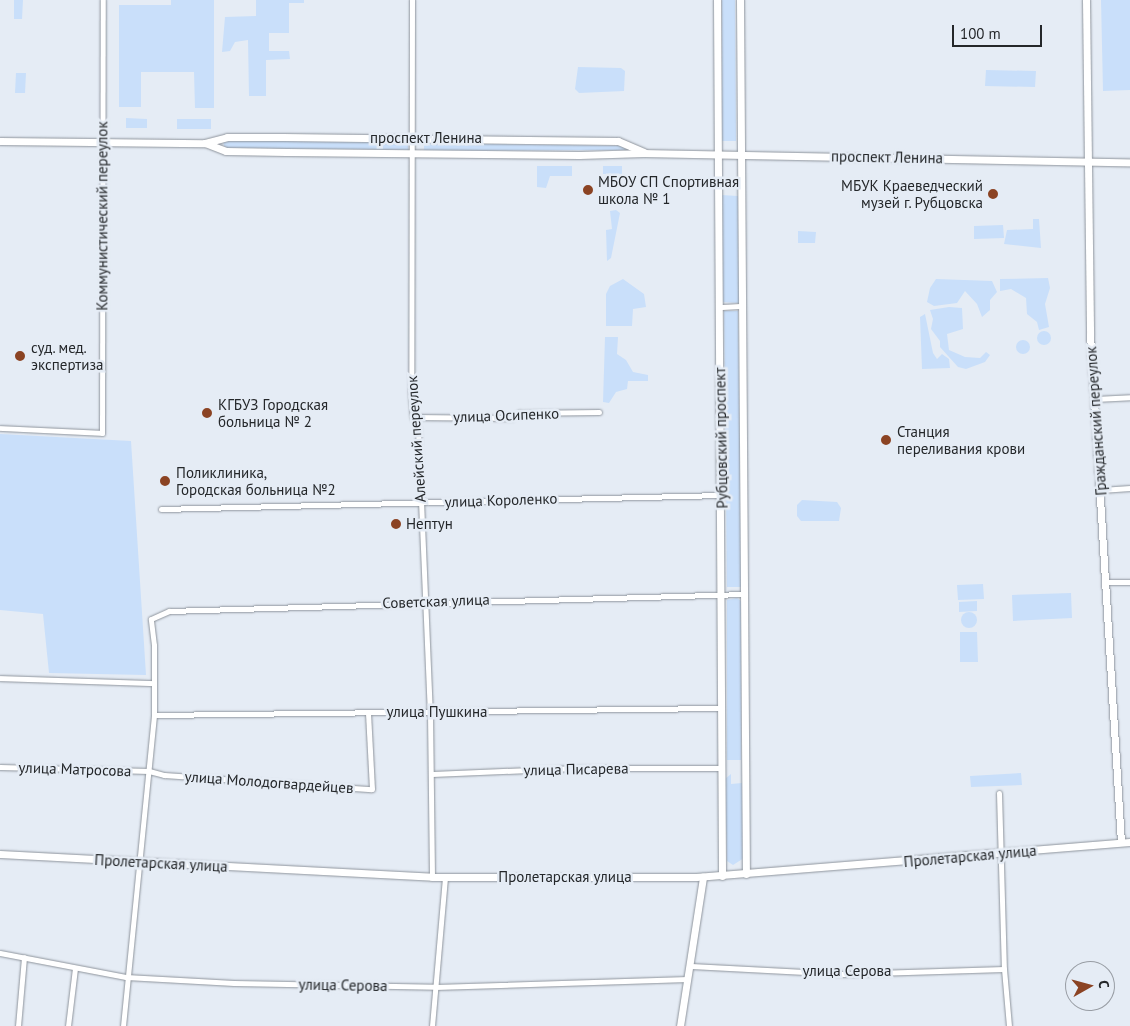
<!DOCTYPE html>
<meta charset="utf-8">
<style>
body{margin:0}
#map{position:relative;width:1130px;height:1026px;overflow:hidden;background:#e5ecf5;font-family:"PT Sans",sans-serif}
div>[style]{position:absolute}
[style*='--x']{left:calc(var(--x)*1px);top:calc(var(--y)*1px);width:calc(var(--w)*1px);rotate:calc(var(--a)*1deg)}
.green>*{inset:0;background:#c9dffa}
.round{border-radius:50%}
.roads{filter:drop-shadow(0 0 1px #8e949c) drop-shadow(0 0 1px #8e949c)}
.street>*{height:5px;margin:-2.5px;padding:0 2.5px;transform-origin:2.5px;border-radius:2.5px;background:#fff}
.secondary>*{height:7px;margin:-3.5px;padding:0 3.5px;transform-origin:3.5px;border-radius:3.5px;background:#fff}
.dots>*{width:14px;height:14px;translate:-50% -50%;box-sizing:border-box;border:2px solid #e5ecf5;border-radius:50%}
span{translate:-50% -50%;white-space:nowrap;text-align:center;line-height:1.15;-webkit-text-stroke:5px #e5ecf5;paint-order:stroke}
.street-label{font-size:15px;color:#24272a}
.poi-label{font-size:15px;color:#24272a}
.left{translate:0 -50%;text-align:left}
.right{translate:-100% -50%;text-align:right}
.north{position:absolute;left:1065px;top:961px;width:50px;height:50px;box-sizing:border-box;background:#e5ecf5;border:1px solid #989da4;border-radius:50%;rotate:83deg;font-size:14px;font-weight:700;line-height:20px;text-align:center;color:#24272a}
.north::after{content:'';display:block;margin:auto;width:18px;height:22px;background:#8b4323;clip-path:polygon(50% 0,100% 100%,50% 72%,0 100%)}
.scale{position:absolute;left:952px;top:25px;width:90px;height:22px;box-sizing:border-box;border:2px solid #24272a;border-top:0;padding-left:6px;font-size:15px;line-height:18px;white-space:nowrap;color:#24272a;-webkit-text-stroke:4px #e5ecf5;paint-order:stroke}
</style>
<div id="map">
<div class="green">
<div style="clip-path:polygon(14px 0,23px 0,22px 19px,14px 19px)"></div>
<div style="clip-path:polygon(171px 0,214px 0,214px 108px,195px 108px,194px 72px,141px 72px,141px 107px,119px 107px,119px 5px,171px 5px)"></div>
<div style="clip-path:polygon(256px 0,304px 0,304px 3px,289px 3px,289px 33px,269px 33px,269px 51px,289px 51px,290px 59px,266px 60px,266px 96px,249px 96px,248px 40px,235px 42px,230px 51px,222px 52px,225px 17px,256px 16px)"></div>
<div style="clip-path:polygon(722px 0,735px 0,736px 141px,722px 141px)"></div>
<div style="clip-path:polygon(1101px 0,1130px 0,1130px 90px,1103px 91px)"></div>
<div style="clip-path:polygon(578px 67px,621px 68px,625px 71px,624px 91px,579px 93px,575px 89px)"></div>
<div style="clip-path:polygon(986px 70px,1036px 71px,1035px 87px,985px 86px)"></div>
<div style="clip-path:polygon(16px 73px,26px 73px,25px 93px,15px 93px)"></div>
<div style="clip-path:polygon(126px 118px,147px 119px,147px 128px,126px 128px)"></div>
<div style="clip-path:polygon(177px 119px,211px 119px,211px 129px,177px 129px)"></div>
<div style="clip-path:polygon(227px 139px,408px 141px,408px 150px,225px 148px,223px 142px)"></div>
<div style="clip-path:polygon(424px 143px,622px 146px,626px 150px,424px 151px)"></div>
<div style="clip-path:polygon(537px 166px,572px 166px,572px 176px,550px 176px,546px 188px,537px 187px)"></div>
<div style="clip-path:polygon(603px 166px,622px 166px,622px 174px,603px 174px)"></div>
<div style="clip-path:polygon(721px 195px,738px 196px,739px 303px,723px 302px)"></div>
<div style="clip-path:polygon(616px 210px,620px 213px,611px 258px,607px 261px,606px 230px,612px 229px,610px 211px)"></div>
<div style="clip-path:polygon(1033px 219px,1039px 219px,1041px 248px,1004px 244px,1007px 230px,1033px 229px)"></div>
<div style="clip-path:polygon(1003px 225px,1004px 238px,974px 239px,974px 226px)"></div>
<div style="clip-path:polygon(798px 231px,816px 232px,815px 243px,798px 243px)"></div>
<div style="clip-path:polygon(1048px 278px,1050px 288px,1045px 304px,1049px 327px,1039px 330px,1037px 322px,1027px 314px,1026px 298px,1011px 289px,1000px 291px,1000px 279px)"></div>
<div style="clip-path:polygon(623px 279px,644px 294px,646px 307px,633px 309px,632px 326px,606px 326px,606px 294px,610px 286px)"></div>
<div style="clip-path:polygon(936px 279px,992px 281px,997px 292px,990px 300px,990px 310px,982px 317px,977px 304px,965px 291px,957px 303px,934px 306px,927px 302px,930px 288px)"></div>
<div style="clip-path:polygon(949px 307px,962px 308px,963px 329px,947px 334px,949px 350px,965px 357px,980px 358px,986px 352px,990px 355px,985px 362px,966px 369px,958px 367px,940px 347px,940px 341px,931px 329px,933px 319px,930px 310px)"></div>
<div style="clip-path:polygon(724px 311px,738px 311px,742px 587px,727px 587px)"></div>
<div style="clip-path:polygon(925px 314px,933px 353px,937px 359px,942px 354px,949px 359px,950px 368px,922px 369px,920px 317px)"></div>
<div class="round" style="left:1037px;top:331px;width:14px;height:14px"></div>
<div style="clip-path:polygon(605px 337px,618px 337px,617px 354px,626px 360px,633px 372px,648px 375px,648px 381px,628px 381px,627px 389px,616px 392px,609px 403px,603px 402px)"></div>
<div class="round" style="left:1016px;top:340px;width:14px;height:14px"></div>
<div style="clip-path:polygon(0 434px,131px 441px,146px 675px,49px 673px,43px 614px,0 610px)"></div>
<div style="clip-path:polygon(802px 500px,837px 502px,841px 508px,839px 521px,801px 521px,797px 516px,797px 505px)"></div>
<div style="clip-path:polygon(983px 584px,984px 599px,958px 600px,957px 585px)"></div>
<div style="clip-path:polygon(1071px 593px,1072px 618px,1013px 621px,1012px 595px)"></div>
<div style="clip-path:polygon(737px 598px,741px 601px,741px 760px,727px 760px,727px 600px)"></div>
<div style="clip-path:polygon(977px 601px,977px 611px,959px 612px,959px 602px)"></div>
<div class="round" style="left:961px;top:612px;width:16px;height:16px"></div>
<div style="clip-path:polygon(960px 632px,977px 632px,978px 662px,960px 662px)"></div>
<div style="clip-path:polygon(1021px 773px,1022px 785px,971px 787px,970px 776px)"></div>
<div style="clip-path:polygon(731px 774px,731px 784px,742px 783px,744px 858px,733px 865px,727px 861px,725px 779px)"></div>
</div>
<div class="roads">
<div class="street">
<div style="--x:412;--y:0;--w:391;--a:90.1"></div>
<div style="--x:411;--y:391;--w:26;--a:86"></div>
<div style="--x:413;--y:417;--w:13;--a:67"></div>
<div style="--x:418;--y:429;--w:284;--a:87.6"></div>
<div style="--x:430;--y:713;--w:164;--a:89.3"></div>
<div style="--x:720;--y:307;--w:22;--a:-3"></div>
<div style="--x:1095;--y:399;--w:35;--a:-3"></div>
<div style="--x:413;--y:417;--w:99;--a:0.6"></div>
<div style="--x:512;--y:418;--w:9;--a:-36"></div>
<div style="--x:519;--y:413;--w:80;--a:-0.7"></div>
<div style="--x:0;--y:428;--w:102;--a:2.8"></div>
<div style="--x:102;--y:433;--w:433;--a:-89.9"></div>
<div style="--x:1101;--y:490;--w:29;--a:-4"></div>
<div style="--x:161;--y:509;--w:561;--a:-1.43"></div>
<div style="--x:1107;--y:582;--w:23;--a:0"></div>
<div style="--x:0;--y:678;--w:154;--a:1.9"></div>
<div style="--x:154;--y:715;--w:566;--a:-0.71"></div>
<div style="--x:0;--y:767;--w:149;--a:1.5"></div>
<div style="--x:149;--y:771;--w:16;--a:15"></div>
<div style="--x:164;--y:775;--w:208;--a:3.9"></div>
<div style="--x:372;--y:789;--w:77;--a:-93"></div>
<div style="--x:432;--y:774;--w:144;--a:-2.4"></div>
<div style="--x:576;--y:768;--w:145;--a:0"></div>
<div style="--x:999;--y:793;--w:176;--a:88.4"></div>
<div style="--x:1004;--y:969;--w:57;--a:85"></div>
<div style="--x:0;--y:953;--w:128;--a:10.8"></div>
<div style="--x:126;--y:977;--w:108;--a:3.2"></div>
<div style="--x:234;--y:983;--w:201;--a:1.1"></div>
<div style="--x:435;--y:987;--w:253;--a:-1.8"></div>
<div style="--x:691;--y:966;--w:152;--a:3"></div>
<div style="--x:843;--y:974;--w:161;--a:-1.8"></div>
<div style="--x:18;--y:1026;--w:69;--a:-85"></div>
<div style="--x:68;--y:1026;--w:58;--a:-83.1"></div>
<div style="--x:123;--y:1026;--w:313;--a:-84.3"></div>
<div style="--x:154;--y:715;--w:70;--a:-90"></div>
<div style="--x:154;--y:645;--w:26;--a:-97"></div>
<div style="--x:151;--y:619;--w:20;--a:-24"></div>
<div style="--x:169;--y:611;--w:575;--a:-1.69"></div>
<div style="--x:432;--y:1026;--w:150;--a:-85"></div>
</div>
<div class="secondary">
<div style="--x:717;--y:0;--w:876;--a:89.67"></div>
<div style="--x:740;--y:0;--w:874;--a:89.61"></div>
<div style="--x:1086;--y:0;--w:334;--a:89.3"></div>
<div style="--x:1090;--y:334;--w:509;--a:86.51"></div>
<div style="--x:0;--y:141;--w:205;--a:0.6"></div>
<div style="--x:205;--y:143;--w:23;--a:-15"></div>
<div style="--x:227;--y:137;--w:56;--a:0"></div>
<div style="--x:283;--y:137;--w:335;--a:0.7"></div>
<div style="--x:618;--y:141;--w:28;--a:23"></div>
<div style="--x:205;--y:143;--w:22;--a:21"></div>
<div style="--x:226;--y:151;--w:60;--a:1"></div>
<div style="--x:286;--y:152;--w:293;--a:0.6"></div>
<div style="--x:579;--y:155;--w:66;--a:-1.7"></div>
<div style="--x:645;--y:153;--w:485;--a:1.1"></div>
<div style="--x:0;--y:854;--w:433;--a:3"></div>
<div style="--x:432;--y:877;--w:264;--a:0"></div>
<div style="--x:696;--y:877;--w:435;--a:-4.6"></div>
<div style="--x:680;--y:1026;--w:151;--a:-81.2"></div>
</div>
</div>
<div class="dots">
<div style="left:588px;top:190px;background:#8b4323"></div>
<div style="left:993px;top:194px;background:#8b4323"></div>
<div style="left:20px;top:356px;background:#8b4323"></div>
<div style="left:207px;top:413px;background:#8b4323"></div>
<div style="left:886px;top:440px;background:#8b4323"></div>
<div style="left:165px;top:481px;background:#8b4323"></div>
<div style="left:396px;top:524px;background:#8b4323"></div>
</div>
<div class="street-label">
<span style="left:426px;top:138px">проспект Ленина</span>
<span style="left:887px;top:157px;rotate:1deg">проспект Ленина</span>
<span style="left:102px;top:216px;rotate:-90deg">Коммунистический переулок</span>
<span style="left:506px;top:415px;rotate:-2deg">улица Осипенко</span>
<span style="left:1096px;top:421px;rotate:-94deg">Гражданский переулок</span>
<span style="left:721px;top:438px;rotate:-91deg">Рубцовский проспект</span>
<span style="left:416px;top:439px;rotate:-94deg">Алейский переулок</span>
<span style="left:501px;top:500px;rotate:-2deg">улица Короленко</span>
<span style="left:436px;top:601px;rotate:-2deg">Советская улица</span>
<span style="left:437px;top:712px">улица Пушкина</span>
<span style="left:75px;top:769px;rotate:2deg">улица Матросова</span>
<span style="left:576px;top:769px;rotate:-1deg">улица Писарева</span>
<span style="left:269px;top:782px;rotate:4deg">улица Молодогвардейцев</span>
<span style="left:970px;top:856px;rotate:-5deg">Пролетарская улица</span>
<span style="left:161px;top:863px;rotate:3deg">Пролетарская улица</span>
<span style="left:565px;top:877px">Пролетарская улица</span>
<span style="left:847px;top:971px">улица Серова</span>
<span style="left:343px;top:985px;rotate:1deg">улица Серова</span>
</div>
<div class="poi-label">
<span class="left" style="left:598px;top:190px">МБОУ СП Спортивная<br>школа № 1</span>
<span class="right" style="left:983px;top:194px">МБУК Краеведческий<br>музей г. Рубцовска</span>
<span class="left" style="left:31px;top:356px">суд. мед.<br>экспертиза</span>
<span class="left" style="left:218px;top:413px">КГБУЗ Городская<br>больница № 2</span>
<span class="left" style="left:897px;top:440px">Станция<br>переливания крови</span>
<span class="left" style="left:176px;top:481px">Поликлиника,<br>Городская больница №2</span>
<span class="left" style="left:406px;top:524px">Нептун</span>
</div>
<div class="north">С</div>
<div class="scale">100 m</div>
</div>
